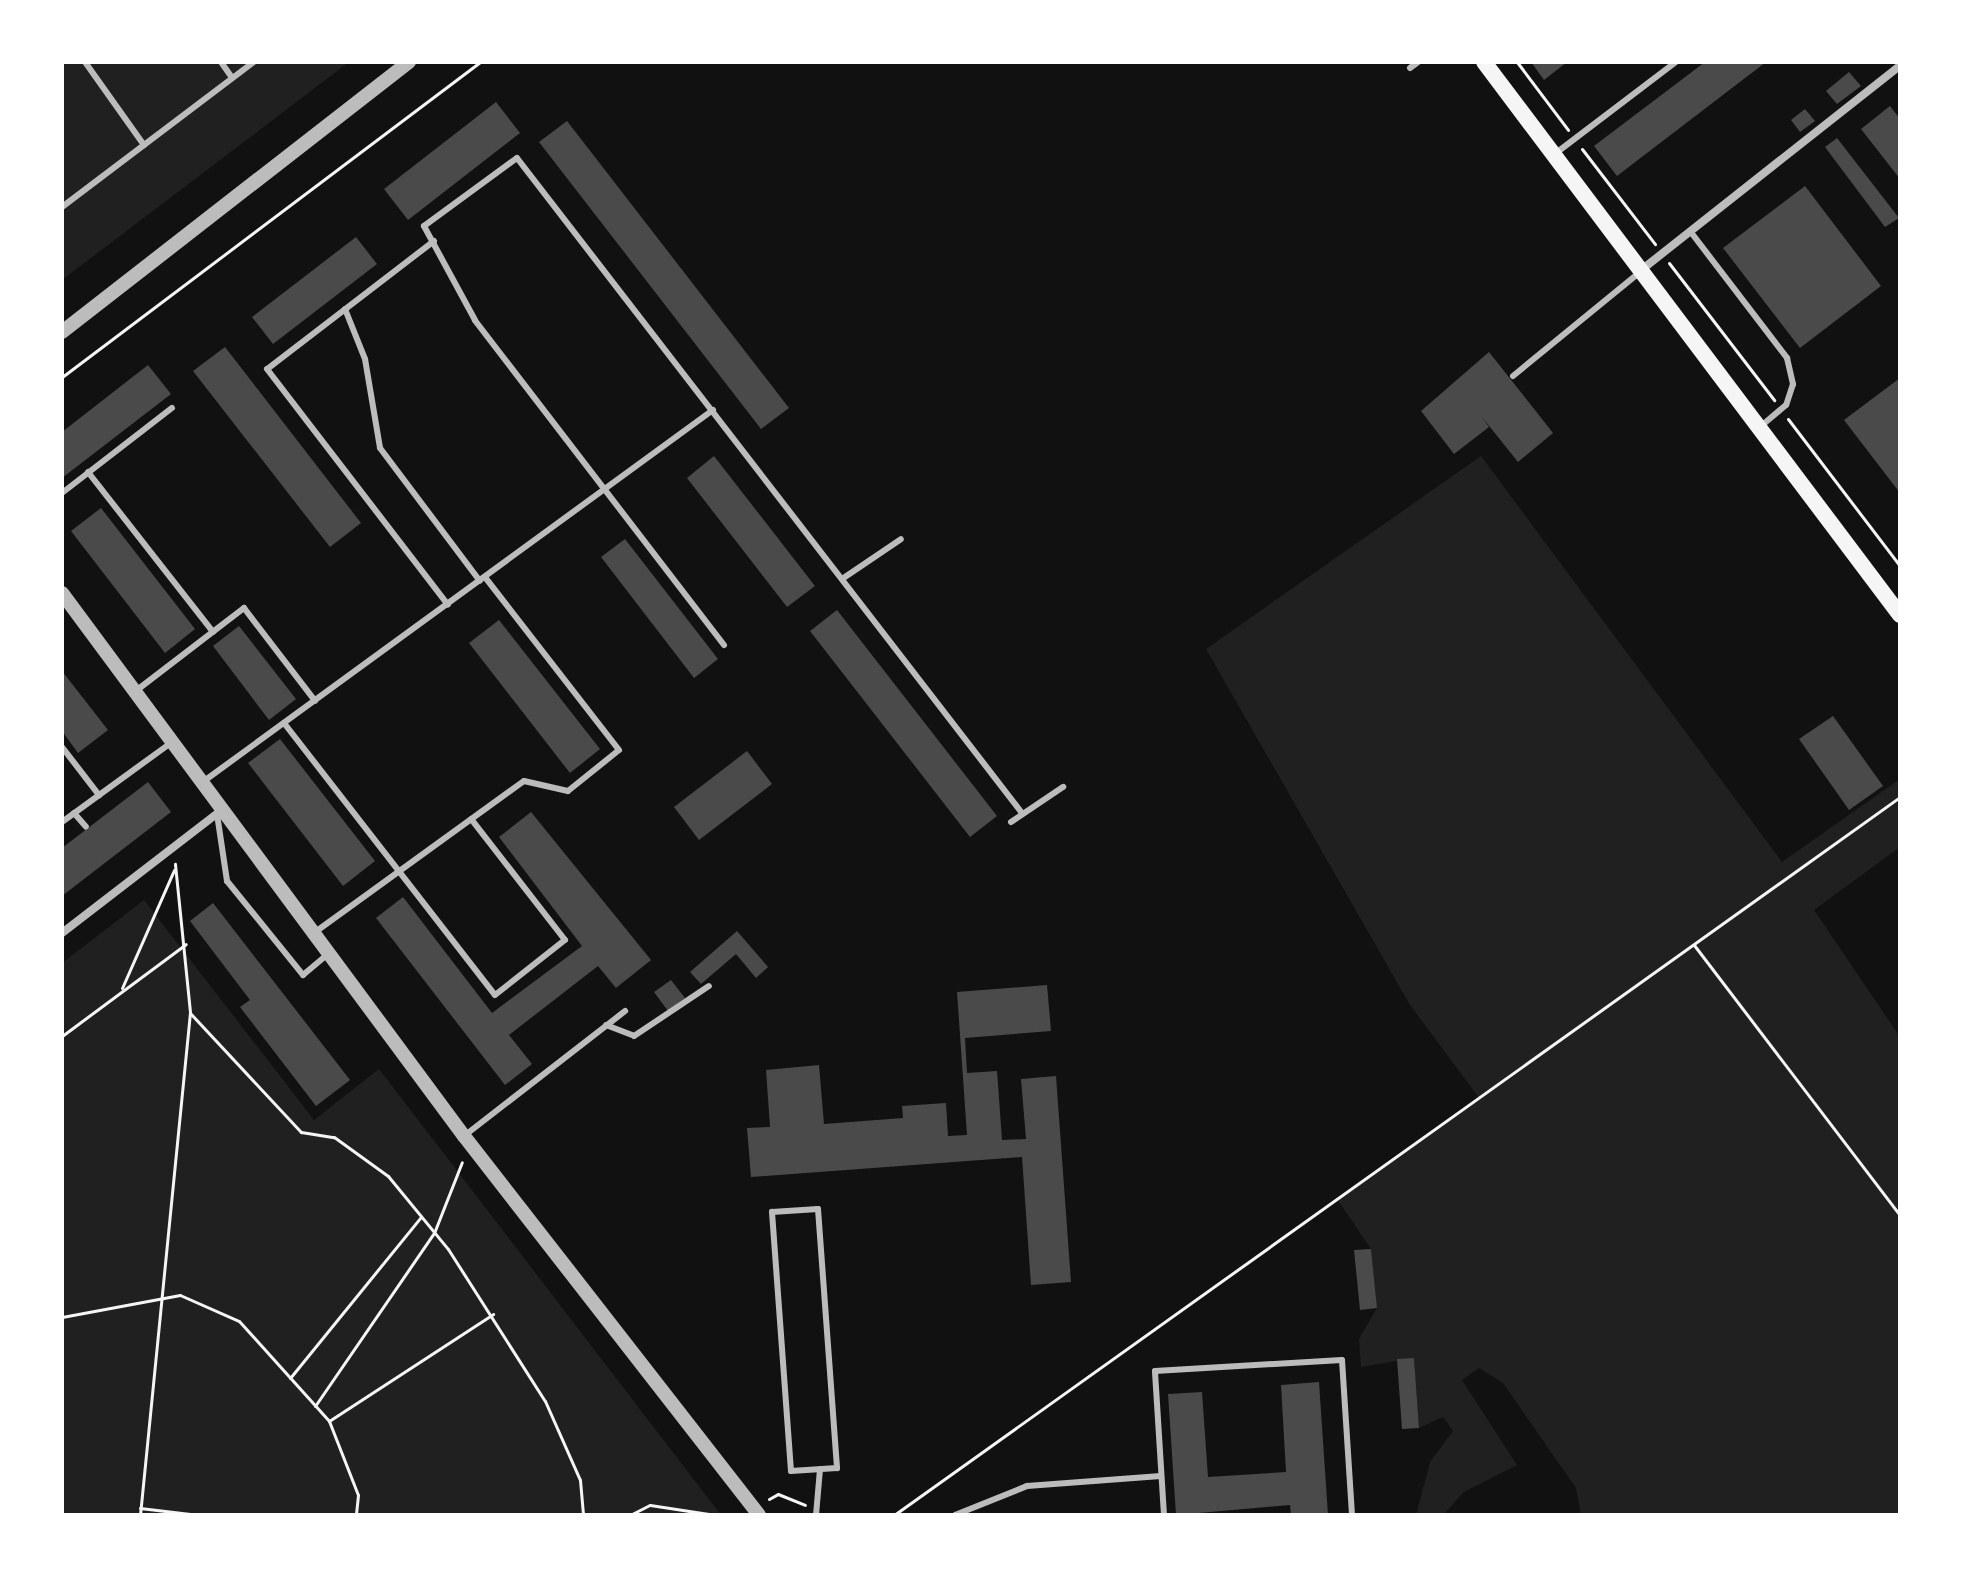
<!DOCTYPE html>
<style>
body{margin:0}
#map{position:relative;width:1962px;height:1577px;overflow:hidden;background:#111;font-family:"Alegreya Sans",sans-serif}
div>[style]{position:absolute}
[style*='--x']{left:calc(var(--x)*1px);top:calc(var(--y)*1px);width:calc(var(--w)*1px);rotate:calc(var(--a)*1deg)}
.green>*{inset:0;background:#202020}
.building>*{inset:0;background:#4a4a4a}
.path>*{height:3px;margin:-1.5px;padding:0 1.5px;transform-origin:1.5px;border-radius:1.5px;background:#f5f5f5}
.service>*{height:6px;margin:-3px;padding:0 3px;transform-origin:3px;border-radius:3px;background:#bcbcbc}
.minor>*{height:8px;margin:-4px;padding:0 4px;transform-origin:4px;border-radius:4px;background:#bcbcbc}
.tertiary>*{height:14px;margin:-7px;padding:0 7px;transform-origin:7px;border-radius:7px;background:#bcbcbc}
.secondary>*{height:16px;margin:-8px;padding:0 8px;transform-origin:8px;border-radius:8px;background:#f5f5f5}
span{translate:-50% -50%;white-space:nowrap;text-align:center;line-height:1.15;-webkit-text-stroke:6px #fff;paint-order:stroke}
.frame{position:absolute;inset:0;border:64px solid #fff;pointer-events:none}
</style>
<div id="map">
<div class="green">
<div style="clip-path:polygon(62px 62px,349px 62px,62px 280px)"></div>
<div style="clip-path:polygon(1481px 456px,1782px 862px,1900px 779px,1900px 847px,1814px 910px,1900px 1037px,1900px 1515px,1581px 1515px,1576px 1488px,1503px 1383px,1479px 1368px,1462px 1380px,1517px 1465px,1464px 1492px,1443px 1515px,1416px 1515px,1430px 1462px,1453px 1431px,1443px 1417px,1419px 1428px,1414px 1358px,1361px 1367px,1359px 1339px,1377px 1308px,1371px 1249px,1337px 1199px,1480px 1099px,1410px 1005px,1206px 649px)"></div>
<div style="clip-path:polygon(144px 900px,314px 1120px,379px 1069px,721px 1515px,62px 1515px,62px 963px)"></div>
</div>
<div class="building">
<div style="clip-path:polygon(1531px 62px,1567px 62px,1544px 80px)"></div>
<div style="clip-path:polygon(1705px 62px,1766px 62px,1617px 176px,1594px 146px)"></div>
<div style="clip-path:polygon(1849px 72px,1861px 86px,1837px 104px,1826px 91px)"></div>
<div style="clip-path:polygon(496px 102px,520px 133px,408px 220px,384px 189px)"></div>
<div style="clip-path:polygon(1890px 106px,1900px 119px,1900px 179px,1861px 129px)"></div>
<div style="clip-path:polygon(1805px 109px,1815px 121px,1800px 132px,1791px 120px)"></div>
<div style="clip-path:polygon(567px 121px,789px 408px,761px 429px,539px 142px)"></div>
<div style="clip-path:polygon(1837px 138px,1899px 218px,1885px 227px,1825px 147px)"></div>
<div style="clip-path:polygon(1805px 186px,1881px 286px,1800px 348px,1723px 248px)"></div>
<div style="clip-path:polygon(356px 237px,377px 264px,273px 344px,252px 317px)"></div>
<div style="clip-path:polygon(225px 347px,361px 523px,330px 547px,193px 371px)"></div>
<div style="clip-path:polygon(1489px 352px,1553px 433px,1518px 462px,1482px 417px,1489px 427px,1454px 454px,1421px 411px)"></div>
<div style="clip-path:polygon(148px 365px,171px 394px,62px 478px,62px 432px)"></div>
<div style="clip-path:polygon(1900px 378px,1900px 493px,1844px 420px)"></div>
<div style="clip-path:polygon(714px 456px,815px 586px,787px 607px,687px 478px)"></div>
<div style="clip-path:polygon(101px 508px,195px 629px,165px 653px,71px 531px)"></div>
<div style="clip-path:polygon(625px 539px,718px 659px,694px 678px,601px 557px)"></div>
<div style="clip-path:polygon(837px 610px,997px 816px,970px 837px,810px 631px)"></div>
<div style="clip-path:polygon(499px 620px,600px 749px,570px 773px,469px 643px)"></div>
<div style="clip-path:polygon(239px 626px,296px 699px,269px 720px,213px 646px)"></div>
<div style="clip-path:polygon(62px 671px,108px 730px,78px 753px,62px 731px)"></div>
<div style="clip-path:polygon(1833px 716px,1883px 786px,1849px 810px,1799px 739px)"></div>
<div style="clip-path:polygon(280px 739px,375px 861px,343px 886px,248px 763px)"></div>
<div style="clip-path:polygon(747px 751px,772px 784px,699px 840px,674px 807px)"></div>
<div style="clip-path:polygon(148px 782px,171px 812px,62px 896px,62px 848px)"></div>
<div style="clip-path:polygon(531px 812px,651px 960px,616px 988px,598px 966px,509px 1035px,532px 1064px,505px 1085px,376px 918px,403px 897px,492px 1013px,582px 946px,499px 837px)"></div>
<div style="clip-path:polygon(213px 903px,350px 1080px,316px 1106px,240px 1007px,250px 1000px,190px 921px)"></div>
<div style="clip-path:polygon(737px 931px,768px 967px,756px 978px,736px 954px,701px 984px,690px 972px)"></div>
<div style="clip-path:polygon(671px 980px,685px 998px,668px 1011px,654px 992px)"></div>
<div style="clip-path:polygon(1047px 985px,1051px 1031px,965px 1038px,967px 1073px,997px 1071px,1002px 1140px,1026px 1139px,1021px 1079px,1056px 1076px,1071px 1282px,1031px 1285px,1022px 1157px,751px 1177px,747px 1128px,770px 1127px,766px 1070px,819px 1065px,824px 1124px,903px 1118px,902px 1106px,946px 1103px,948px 1136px,967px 1135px,957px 992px)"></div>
<div style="clip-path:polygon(1371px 1249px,1377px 1308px,1360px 1310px,1354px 1250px)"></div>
<div style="clip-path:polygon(1414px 1358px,1419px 1428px,1402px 1429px,1397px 1359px)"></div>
<div style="clip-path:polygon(1319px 1382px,1328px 1515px,1291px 1515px,1290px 1505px,1176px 1515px,1168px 1394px,1202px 1392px,1208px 1477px,1286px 1472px,1281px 1385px)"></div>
</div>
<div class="path">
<div style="--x:1517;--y:62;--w:85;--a:53.1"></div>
<div style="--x:1582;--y:149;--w:120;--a:52.5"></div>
<div style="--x:1669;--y:263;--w:173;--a:52.5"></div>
<div style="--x:62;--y:377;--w:523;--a:-37"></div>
<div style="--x:1788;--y:419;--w:185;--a:52.7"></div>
<div style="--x:1694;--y:945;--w:340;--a:52.7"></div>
<div style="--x:122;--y:988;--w:129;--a:-66.2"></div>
<div style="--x:190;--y:1013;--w:163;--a:47"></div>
<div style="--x:301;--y:1132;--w:33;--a:9"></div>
<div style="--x:334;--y:1137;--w:67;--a:35.8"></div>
<div style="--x:388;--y:1176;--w:94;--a:50.6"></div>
<div style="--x:448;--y:1249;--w:180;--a:57.5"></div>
<div style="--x:545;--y:1401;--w:86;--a:66.1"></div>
<div style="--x:580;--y:1480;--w:35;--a:85"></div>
<div style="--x:62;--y:1036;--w:154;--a:-36.6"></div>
<div style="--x:62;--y:1317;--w:120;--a:-10.6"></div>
<div style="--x:180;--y:1295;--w:64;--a:23.8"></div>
<div style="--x:239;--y:1321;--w:135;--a:48"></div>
<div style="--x:329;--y:1421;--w:79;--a:68.6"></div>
<div style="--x:358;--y:1495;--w:20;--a:96"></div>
<div style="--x:290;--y:1378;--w:208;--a:-50.9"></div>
<div style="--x:315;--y:1406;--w:210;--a:-55.5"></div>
<div style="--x:434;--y:1233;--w:76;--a:-68.5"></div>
<div style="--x:329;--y:1421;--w:196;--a:-33.1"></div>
<div style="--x:769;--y:1499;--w:10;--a:-29"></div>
<div style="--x:778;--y:1494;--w:29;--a:22"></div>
<div style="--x:140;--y:1508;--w:59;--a:6.8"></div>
<div style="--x:140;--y:1515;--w:505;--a:-84.32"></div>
<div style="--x:190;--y:1012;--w:149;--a:-95.8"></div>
<div style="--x:630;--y:1515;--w:22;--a:-27"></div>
<div style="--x:650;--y:1505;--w:66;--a:8.7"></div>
<div style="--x:894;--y:1515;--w:1236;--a:-35.52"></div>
</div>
<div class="service">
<div style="--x:85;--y:62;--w:102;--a:54.6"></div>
<div style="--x:221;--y:62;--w:19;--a:55"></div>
<div style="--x:1410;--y:68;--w:10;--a:-37"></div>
<div style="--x:1556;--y:153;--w:151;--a:-37.2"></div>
<div style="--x:62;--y:207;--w:241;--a:-37.1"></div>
<div style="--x:1690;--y:231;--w:160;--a:52.6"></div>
<div style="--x:1787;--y:358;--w:27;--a:77"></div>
<div style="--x:1793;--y:384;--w:22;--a:108"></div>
<div style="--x:1786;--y:405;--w:31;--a:140"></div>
<div style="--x:434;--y:241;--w:210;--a:142.5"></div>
<div style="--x:267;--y:369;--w:297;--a:52.5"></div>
<div style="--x:345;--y:309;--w:54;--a:68.2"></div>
<div style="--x:365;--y:359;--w:90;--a:80.4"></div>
<div style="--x:380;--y:448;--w:166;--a:53.1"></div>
<div style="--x:1513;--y:376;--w:164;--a:-39.3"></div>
<div style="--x:88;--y:472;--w:203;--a:52"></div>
<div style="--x:62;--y:493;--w:139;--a:-37.7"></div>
<div style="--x:842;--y:579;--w:71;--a:-34.1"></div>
<div style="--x:724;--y:645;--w:409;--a:-127.5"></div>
<div style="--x:475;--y:320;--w:107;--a:-118.5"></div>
<div style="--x:424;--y:226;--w:115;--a:-36.2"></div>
<div style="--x:517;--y:158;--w:827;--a:52.37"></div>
<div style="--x:137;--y:690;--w:135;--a:-37.5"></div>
<div style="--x:244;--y:608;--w:117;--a:52.6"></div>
<div style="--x:284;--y:723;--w:344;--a:52.2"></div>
<div style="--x:495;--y:995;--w:89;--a:-38.2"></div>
<div style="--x:565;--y:940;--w:153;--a:-127.8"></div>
<div style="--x:62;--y:747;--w:61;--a:52.4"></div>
<div style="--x:204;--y:781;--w:630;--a:-36.09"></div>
<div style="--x:74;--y:813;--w:18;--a:49"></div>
<div style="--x:217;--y:814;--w:68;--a:81.5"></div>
<div style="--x:227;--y:881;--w:121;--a:51"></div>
<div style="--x:303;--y:975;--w:33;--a:-40"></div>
<div style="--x:62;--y:822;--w:136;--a:-36"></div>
<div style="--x:1011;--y:822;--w:63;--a:-33.9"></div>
<div style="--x:318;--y:930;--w:254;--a:-35.9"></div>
<div style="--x:524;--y:781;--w:45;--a:12.8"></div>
<div style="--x:568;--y:791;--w:65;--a:-38.8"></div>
<div style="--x:619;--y:750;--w:219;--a:-127.8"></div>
<div style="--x:606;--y:1025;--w:30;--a:21"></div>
<div style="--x:634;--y:1036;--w:90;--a:-33.7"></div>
<div style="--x:464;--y:1136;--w:204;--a:-37.8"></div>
<div style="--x:818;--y:1209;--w:260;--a:85.8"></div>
<div style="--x:837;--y:1468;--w:46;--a:176.3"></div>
<div style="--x:791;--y:1471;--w:260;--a:-94.2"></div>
<div style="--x:772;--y:1212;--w:46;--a:-3.7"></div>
<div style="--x:816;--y:1515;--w:46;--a:-85"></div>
<div style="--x:955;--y:1515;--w:78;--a:-21.9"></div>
<div style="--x:1027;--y:1486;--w:134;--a:-4.3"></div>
<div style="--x:1164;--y:1515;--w:144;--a:-93.6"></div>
<div style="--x:1155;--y:1371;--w:187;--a:-3.4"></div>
<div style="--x:1342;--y:1360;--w:155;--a:86.3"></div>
</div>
<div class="minor">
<div style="--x:1640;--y:271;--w:331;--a:-38.3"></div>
<div style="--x:62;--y:933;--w:203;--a:-37.6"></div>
</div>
<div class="tertiary">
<div style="--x:62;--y:332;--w:440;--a:-37.9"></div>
<div style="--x:62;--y:593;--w:676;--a:53.49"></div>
<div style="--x:464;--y:1136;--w:480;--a:52.1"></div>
</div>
<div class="secondary">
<div style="--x:1484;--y:62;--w:692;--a:53.05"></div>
</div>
<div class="frame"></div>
</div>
